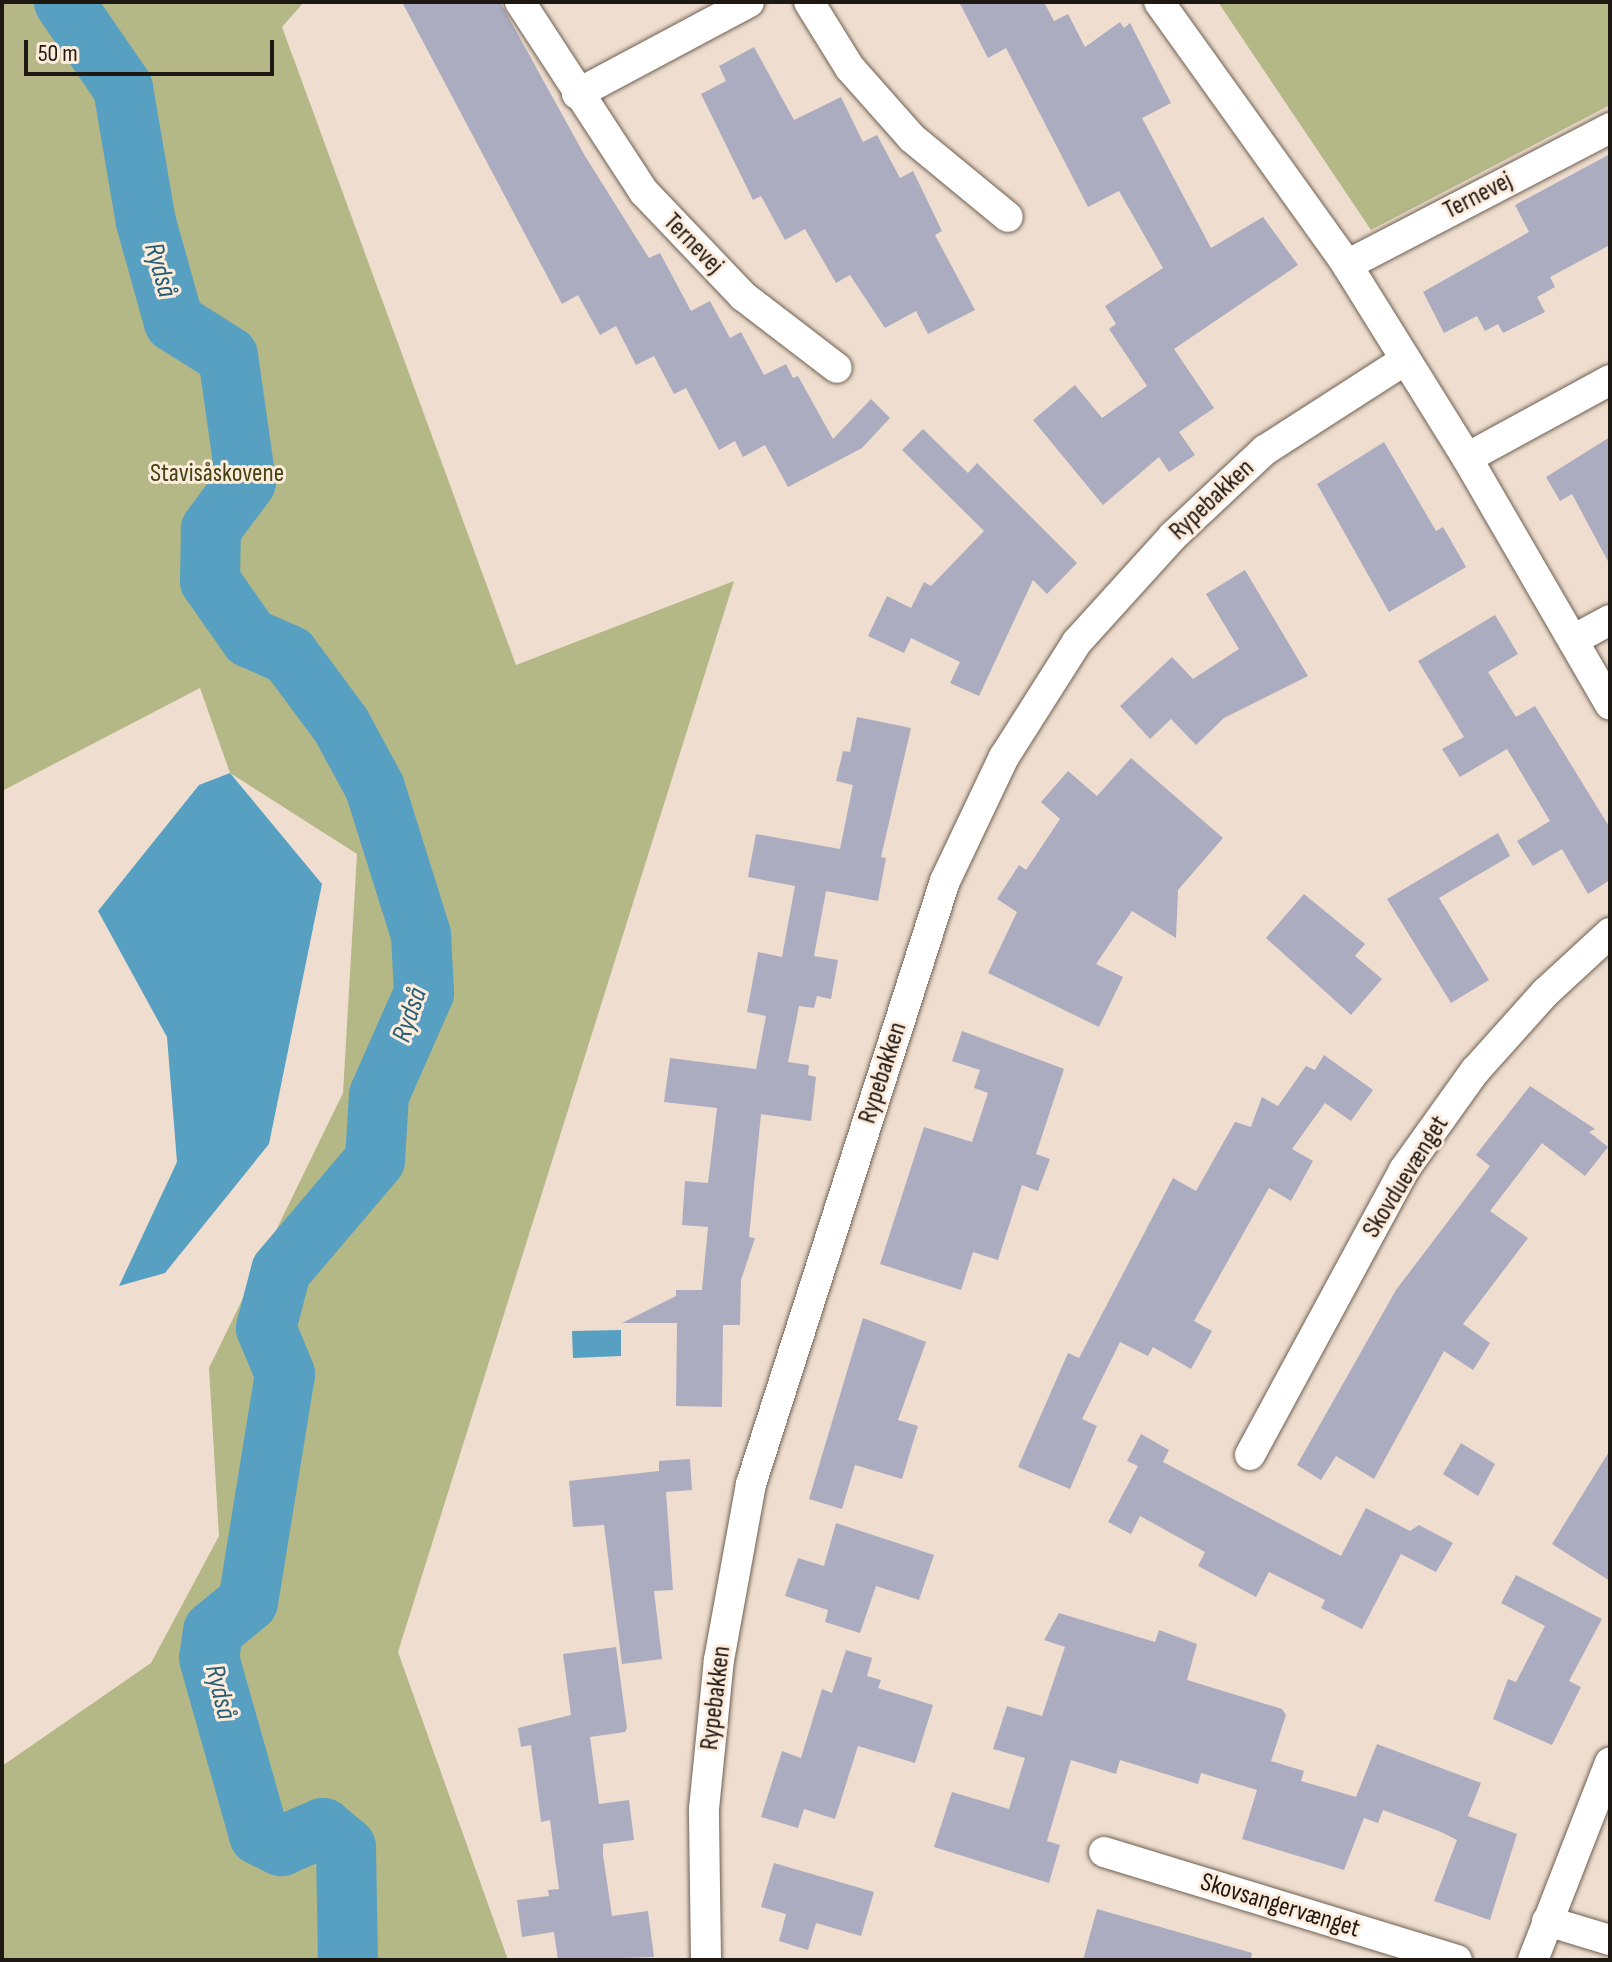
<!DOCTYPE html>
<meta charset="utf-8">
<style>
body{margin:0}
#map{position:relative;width:1612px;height:1962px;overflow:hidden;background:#efdecf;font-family:"Sofia Sans Condensed",sans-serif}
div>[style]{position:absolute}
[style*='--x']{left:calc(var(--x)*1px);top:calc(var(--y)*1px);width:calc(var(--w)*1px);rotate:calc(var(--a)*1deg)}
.green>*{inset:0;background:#b4b786}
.water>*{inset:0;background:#58a0c1}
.river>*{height:60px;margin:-30px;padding:0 30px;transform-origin:30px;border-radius:30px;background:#58a0c1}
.building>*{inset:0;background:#abacc0}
.roads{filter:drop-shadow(0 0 2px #6f6053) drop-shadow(0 0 2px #6f6053)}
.street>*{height:30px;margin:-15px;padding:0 15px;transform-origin:15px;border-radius:15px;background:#fff}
span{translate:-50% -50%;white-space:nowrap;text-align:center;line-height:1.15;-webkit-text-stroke:6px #fdebdc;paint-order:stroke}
.street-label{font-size:26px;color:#1e1813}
.park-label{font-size:26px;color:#434411}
.water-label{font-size:28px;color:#255e76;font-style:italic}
.frame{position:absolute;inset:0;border:4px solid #1e1813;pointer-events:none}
.scale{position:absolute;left:24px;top:40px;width:250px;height:36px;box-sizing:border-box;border:4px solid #1e1813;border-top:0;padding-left:10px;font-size:24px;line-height:28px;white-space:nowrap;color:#1e1813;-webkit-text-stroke:6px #fdebdc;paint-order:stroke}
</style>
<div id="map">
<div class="green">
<div style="clip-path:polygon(2px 2px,304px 2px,282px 27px,516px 665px,734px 581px,398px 1652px,508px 1960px,2px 1960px,2px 1766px,151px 1663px,219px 1536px,209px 1368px,343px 1093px,357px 854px,230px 773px,200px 688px,2px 791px)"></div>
<div style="clip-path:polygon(1218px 2px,1610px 2px,1610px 105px,1371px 230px)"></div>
</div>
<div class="water">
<div style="clip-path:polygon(230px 773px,322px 884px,269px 1144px,165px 1273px,119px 1286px,177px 1162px,167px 1037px,98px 911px,199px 785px)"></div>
<div style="clip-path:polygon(621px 1330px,621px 1356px,573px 1358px,572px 1331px)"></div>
</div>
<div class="river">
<div style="--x:64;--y:2;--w:104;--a:55.5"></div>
<div style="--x:123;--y:88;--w:136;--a:80.3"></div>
<div style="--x:146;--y:222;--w:104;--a:74.4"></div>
<div style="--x:174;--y:322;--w:64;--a:32.2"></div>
<div style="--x:228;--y:356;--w:127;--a:81.9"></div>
<div style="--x:246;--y:482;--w:59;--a:126.7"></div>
<div style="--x:211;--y:529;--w:52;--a:91.1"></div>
<div style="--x:210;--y:581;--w:70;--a:54.9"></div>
<div style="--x:250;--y:638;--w:43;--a:23.6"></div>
<div style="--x:289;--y:655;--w:87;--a:53.4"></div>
<div style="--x:341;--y:725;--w:72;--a:61.6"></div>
<div style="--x:375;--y:788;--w:154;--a:72.6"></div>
<div style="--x:421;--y:935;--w:58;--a:87"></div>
<div style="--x:424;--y:993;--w:111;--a:113.8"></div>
<div style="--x:379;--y:1095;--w:65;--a:93.5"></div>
<div style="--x:375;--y:1160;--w:145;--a:130.3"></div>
<div style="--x:281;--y:1271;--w:59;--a:104.7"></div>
<div style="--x:266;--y:1328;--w:50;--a:67.6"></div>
<div style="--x:285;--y:1374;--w:231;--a:99.2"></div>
<div style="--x:248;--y:1602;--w:45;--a:140.4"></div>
<div style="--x:213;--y:1631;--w:27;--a:98"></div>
<div style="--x:209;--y:1658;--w:184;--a:74.2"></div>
<div style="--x:259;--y:1835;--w:25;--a:27"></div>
<div style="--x:281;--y:1846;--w:46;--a:-23.2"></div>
<div style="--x:323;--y:1828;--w:30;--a:40"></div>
<div style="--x:346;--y:1847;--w:113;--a:89"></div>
</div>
<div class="building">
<div style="clip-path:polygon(402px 2px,500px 2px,585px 156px,649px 258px,660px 253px,691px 311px,710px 301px,730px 338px,741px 332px,764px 375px,786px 364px,793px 378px,798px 376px,833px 439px,871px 399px,890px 418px,862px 448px,788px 487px,765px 445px,743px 457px,735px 441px,719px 450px,686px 388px,674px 394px,654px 356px,636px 365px,616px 326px,600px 335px,578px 295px,562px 304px)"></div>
<div style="clip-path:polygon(959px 2px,1044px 2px,1054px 21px,1068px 14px,1085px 47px,1120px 22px,1124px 28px,1130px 23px,1171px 103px,1142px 118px,1211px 248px,1263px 217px,1298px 265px,1174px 349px,1214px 408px,1179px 432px,1195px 455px,1169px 472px,1159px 457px,1103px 505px,1033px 420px,1075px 385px,1102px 418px,1147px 386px,1109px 329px,1116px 324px,1105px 306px,1163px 268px,1119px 191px,1088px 207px,1006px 48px,988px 58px)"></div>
<div style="clip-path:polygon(754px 47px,794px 120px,841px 97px,863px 142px,877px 135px,900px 178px,913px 171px,942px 231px,935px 235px,975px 310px,928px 334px,916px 311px,885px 328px,850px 275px,836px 283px,805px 229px,785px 240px,761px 196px,753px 200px,701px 94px,726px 81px,719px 66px)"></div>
<div style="clip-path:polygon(1610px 154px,1610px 245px,1550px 277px,1555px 287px,1537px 297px,1545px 312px,1503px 333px,1498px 324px,1485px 331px,1477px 316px,1444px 333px,1423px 292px,1529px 232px,1515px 205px)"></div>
<div style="clip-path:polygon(923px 429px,968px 473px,977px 463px,1077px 563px,1047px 594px,1033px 580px,979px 696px,950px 683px,960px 662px,911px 638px,904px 653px,868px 636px,887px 596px,911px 608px,924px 582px,931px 586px,984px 531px,902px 450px)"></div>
<div style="clip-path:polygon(1610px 437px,1610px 565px,1572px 494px,1560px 501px,1546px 477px)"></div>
<div style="clip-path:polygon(1384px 442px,1436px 531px,1443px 527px,1466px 567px,1389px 612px,1317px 484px)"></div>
<div style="clip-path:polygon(1245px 570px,1308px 676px,1224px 718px,1196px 745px,1171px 719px,1150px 739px,1120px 706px,1172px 657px,1193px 679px,1239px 649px,1206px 594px)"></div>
<div style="clip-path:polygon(1495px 615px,1518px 654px,1488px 672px,1516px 717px,1535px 706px,1610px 828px,1610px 880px,1588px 894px,1562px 849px,1533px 866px,1517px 841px,1550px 821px,1507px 749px,1460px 777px,1442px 749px,1464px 737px,1418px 661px)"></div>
<div style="clip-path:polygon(857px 717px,911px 728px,881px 857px,886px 858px,878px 901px,826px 891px,814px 956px,838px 960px,831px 999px,817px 996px,814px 1008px,799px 1006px,788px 1062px,809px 1065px,808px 1075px,816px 1077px,811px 1121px,761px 1114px,749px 1237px,755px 1238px,741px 1280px,740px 1325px,723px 1325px,722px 1407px,676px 1406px,677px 1323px,622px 1323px,676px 1296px,676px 1290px,702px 1290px,708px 1227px,682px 1225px,685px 1181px,708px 1183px,717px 1108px,664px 1102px,670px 1058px,756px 1069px,766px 1016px,747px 1012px,758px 952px,782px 957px,795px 886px,748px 877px,756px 834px,840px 849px,853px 785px,836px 781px,843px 751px,850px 752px)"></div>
<div style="clip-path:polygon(1131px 758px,1223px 838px,1178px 890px,1176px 938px,1132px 911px,1096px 964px,1123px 977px,1099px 1027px,988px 973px,1017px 912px,997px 899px,1019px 865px,1026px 870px,1060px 819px,1041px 802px,1068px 771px,1097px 796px)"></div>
<div style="clip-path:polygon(1498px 833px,1510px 856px,1439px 898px,1489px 980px,1451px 1003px,1387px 899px)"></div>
<div style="clip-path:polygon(1304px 894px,1365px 944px,1355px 956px,1382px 979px,1351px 1015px,1266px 938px)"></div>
<div style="clip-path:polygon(962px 1031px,1064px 1069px,1036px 1154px,1050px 1159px,1038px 1191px,1022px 1185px,998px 1260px,973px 1252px,961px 1290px,880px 1264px,924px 1127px,972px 1142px,988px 1093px,974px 1088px,980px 1070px,952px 1061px)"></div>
<div style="clip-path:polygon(1324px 1055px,1373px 1090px,1351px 1121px,1325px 1103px,1292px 1149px,1313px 1161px,1291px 1201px,1269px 1188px,1194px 1321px,1212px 1331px,1191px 1369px,1153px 1347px,1148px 1356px,1120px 1342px,1082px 1419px,1097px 1426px,1070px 1489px,1018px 1467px,1068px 1353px,1079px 1358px,1173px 1178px,1196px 1191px,1235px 1122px,1251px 1127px,1262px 1097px,1278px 1106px,1306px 1066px,1315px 1070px)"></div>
<div style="clip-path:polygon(1530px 1086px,1595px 1129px,1589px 1132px,1608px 1147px,1585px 1176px,1542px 1143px,1490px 1211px,1528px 1238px,1463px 1324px,1490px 1343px,1473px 1370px,1444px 1351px,1374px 1479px,1336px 1456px,1321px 1480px,1297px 1465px,1396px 1290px,1490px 1166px,1476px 1155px)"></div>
<div style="clip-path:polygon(863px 1318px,926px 1342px,898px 1420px,918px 1426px,902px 1479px,855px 1465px,842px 1509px,809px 1499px)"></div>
<div style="clip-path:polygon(1141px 1434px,1169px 1450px,1163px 1462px,1341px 1556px,1366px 1508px,1410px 1531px,1419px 1525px,1453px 1543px,1436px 1572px,1401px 1554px,1362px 1629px,1321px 1608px,1325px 1600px,1269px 1572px,1256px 1597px,1198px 1566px,1205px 1552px,1140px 1516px,1131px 1534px,1108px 1522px,1138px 1466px,1127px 1461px)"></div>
<div style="clip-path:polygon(1461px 1443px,1495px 1464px,1478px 1496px,1443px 1474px)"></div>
<div style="clip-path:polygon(1610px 1450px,1610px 1581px,1552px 1544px)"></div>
<div style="clip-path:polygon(690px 1459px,692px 1490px,666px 1492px,673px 1590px,654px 1591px,662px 1659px,622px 1664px,604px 1525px,573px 1527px,569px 1481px,659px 1471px,659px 1461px)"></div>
<div style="clip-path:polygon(836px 1523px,934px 1555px,919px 1600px,876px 1586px,860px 1633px,825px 1622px,828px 1610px,785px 1596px,798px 1558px,824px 1566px)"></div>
<div style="clip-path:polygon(1516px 1575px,1602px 1619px,1569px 1681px,1581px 1687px,1552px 1745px,1493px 1719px,1508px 1679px,1516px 1682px,1545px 1626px,1501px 1603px)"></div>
<div style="clip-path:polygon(1059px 1613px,1155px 1642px,1159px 1630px,1197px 1644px,1187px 1680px,1282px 1709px,1286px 1715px,1271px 1761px,1304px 1771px,1301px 1781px,1356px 1797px,1377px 1744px,1481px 1783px,1468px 1816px,1517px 1834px,1490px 1920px,1434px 1901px,1457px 1840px,1439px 1831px,1383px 1810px,1378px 1823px,1364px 1818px,1344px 1870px,1242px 1839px,1257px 1790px,1201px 1773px,1198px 1784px,1120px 1760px,1116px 1774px,1071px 1760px,1047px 1841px,1060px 1845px,1049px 1883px,934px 1847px,952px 1792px,1009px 1809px,1025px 1758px,993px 1749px,1007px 1706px,1042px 1716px,1065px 1647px,1044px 1640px)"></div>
<div style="clip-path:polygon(616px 1647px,627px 1728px,625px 1732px,590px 1737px,599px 1804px,629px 1800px,634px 1840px,603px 1844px,603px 1855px,612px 1916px,648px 1911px,654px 1957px,558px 1960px,554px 1932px,522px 1937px,517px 1900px,549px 1896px,548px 1890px,559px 1889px,550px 1820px,541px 1822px,531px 1745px,521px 1747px,518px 1728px,571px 1715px,563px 1654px)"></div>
<div style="clip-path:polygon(846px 1650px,872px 1658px,867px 1676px,881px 1680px,878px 1688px,933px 1705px,915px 1763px,858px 1746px,835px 1819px,804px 1809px,798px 1828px,761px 1817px,782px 1751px,801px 1758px,822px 1689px,832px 1693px)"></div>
<div style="clip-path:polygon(774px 1863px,874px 1892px,861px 1936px,816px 1923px,808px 1950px,779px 1941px,786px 1914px,761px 1907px)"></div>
<div style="clip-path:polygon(1097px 1909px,1252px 1953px,1251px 1960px,1083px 1960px)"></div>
</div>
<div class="roads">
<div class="street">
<div style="--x:520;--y:2;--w:227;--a:56.9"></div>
<div style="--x:644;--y:192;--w:144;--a:46.4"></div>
<div style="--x:743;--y:296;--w:118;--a:37.5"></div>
<div style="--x:809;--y:2;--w:78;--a:58.2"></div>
<div style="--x:850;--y:68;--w:94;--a:48.5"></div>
<div style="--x:912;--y:138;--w:124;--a:39.5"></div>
<div style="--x:1159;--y:2;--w:323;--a:54.4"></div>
<div style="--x:1347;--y:265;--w:227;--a:58.1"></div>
<div style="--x:1467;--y:458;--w:285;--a:59.9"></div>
<div style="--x:577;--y:94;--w:195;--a:-28.1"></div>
<div style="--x:1347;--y:265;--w:297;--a:-27.5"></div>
<div style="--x:1467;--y:458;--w:163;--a:-28.6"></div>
<div style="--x:1573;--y:640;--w:42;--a:-28.4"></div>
<div style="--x:1250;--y:1455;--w:324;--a:-61.6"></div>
<div style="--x:1404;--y:1170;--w:122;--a:-54.4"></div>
<div style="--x:1475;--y:1071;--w:106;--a:-48.1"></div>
<div style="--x:1546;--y:992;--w:87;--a:-42.7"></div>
<div style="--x:1104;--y:1852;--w:369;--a:17"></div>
<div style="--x:1547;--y:1921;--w:66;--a:16.8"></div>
<div style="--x:706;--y:1960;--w:151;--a:-90.8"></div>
<div style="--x:704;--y:1809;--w:150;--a:-84.3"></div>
<div style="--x:719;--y:1660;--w:179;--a:-79.7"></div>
<div style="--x:751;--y:1484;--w:633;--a:-72.17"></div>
<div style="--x:945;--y:881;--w:137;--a:-64.6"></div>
<div style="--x:1004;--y:757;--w:136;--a:-57.6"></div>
<div style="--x:1077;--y:642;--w:143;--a:-47.8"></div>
<div style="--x:1173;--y:536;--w:126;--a:-43.1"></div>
<div style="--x:1265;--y:450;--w:166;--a:-32.7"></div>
<div style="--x:1533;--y:1960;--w:212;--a:-68.7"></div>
</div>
</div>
<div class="street-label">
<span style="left:1478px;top:196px;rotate:-27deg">Ternevej</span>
<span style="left:693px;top:244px;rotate:46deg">Ternevej</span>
<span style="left:1212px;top:500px;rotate:-43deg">Rypebakken</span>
<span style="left:883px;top:1073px;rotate:-72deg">Rypebakken</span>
<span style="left:1406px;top:1177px;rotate:-58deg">Skovduevænget</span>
<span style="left:716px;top:1698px;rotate:-83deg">Rypebakken</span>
<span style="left:1280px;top:1906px;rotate:17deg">Skovsangervænget</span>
</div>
<div class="park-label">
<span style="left:217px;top:474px">Stavisåskovene</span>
</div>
<div class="water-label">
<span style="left:160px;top:270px;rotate:74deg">Rydså</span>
<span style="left:410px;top:1015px;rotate:-71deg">Rydså</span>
<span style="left:220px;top:1692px;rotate:76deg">Rydså</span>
</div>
<div class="frame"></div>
<div class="scale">50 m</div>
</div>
